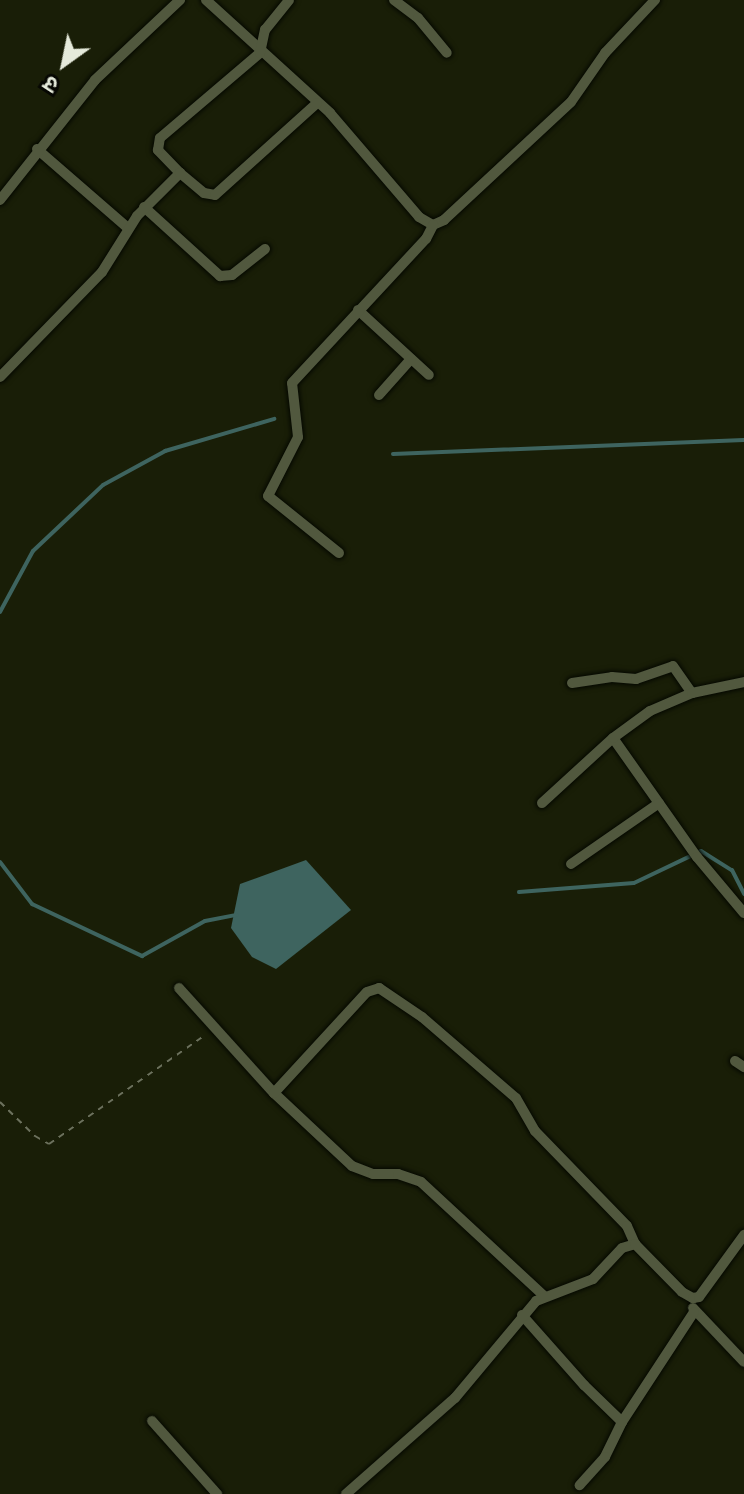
<!DOCTYPE html>
<meta charset="utf-8">
<style>
body{margin:0}
#map{position:relative;width:744px;height:1494px;overflow:hidden;background:#191e07;font-family:"Alegreya Sans","Noto Sans Devanagari",sans-serif}
div>[style]{position:absolute}
[style*='--x']{left:calc(var(--x)*1px);top:calc(var(--y)*1px);width:calc(var(--w)*1px);rotate:calc(var(--a)*1deg)}
.water>*{inset:0;background:#3e645f}
.stream>*{height:4px;margin:-2px;padding:0 2px;transform-origin:2px;border-radius:2px;background:#3e645f}
.path>*{height:2px;margin-top:-1px;transform-origin:0;background:repeating-linear-gradient(90deg,#6c715d 0 6px,transparent 0 12px)}
.roads{filter:drop-shadow(0 0 2px #050800) drop-shadow(0 0 2px #050800)}
.minor>*{height:10px;margin:-5px;padding:0 5px;transform-origin:5px;border-radius:5px;background:#51583e}
span{translate:-50% -50%;white-space:nowrap;text-align:center;line-height:1.15;-webkit-text-stroke:8px #060702;paint-order:stroke}
.north{position:absolute;left:24px;top:24px;width:80px;height:80px;-webkit-text-stroke:6px #060702;paint-order:stroke;rotate:213deg;font-size:22px;font-weight:700;line-height:32px;text-align:center;color:#e5eadb}
.north::after{content:'';display:block;margin:auto;width:28px;height:36px;background:#e5eadb;clip-path:polygon(50% 0,100% 100%,50% 72%,0 100%)}
</style>
<div id="map">
<div class="water">
<div style="clip-path:polygon(306px 860px,351px 910px,276px 969px,252px 957px,231px 928px,240px 884px)"></div>
</div>
<div class="stream">
<div style="--x:393;--y:454;--w:351;--a:-2.3"></div>
<div style="--x:0;--y:612;--w:69;--a:-61.6"></div>
<div style="--x:33;--y:551;--w:96;--a:-43.3"></div>
<div style="--x:103;--y:485;--w:71;--a:-28.7"></div>
<div style="--x:165;--y:451;--w:114;--a:-16.4"></div>
<div style="--x:0;--y:862;--w:53;--a:52.7"></div>
<div style="--x:32;--y:904;--w:122;--a:25.3"></div>
<div style="--x:142;--y:956;--w:72;--a:-29.1"></div>
<div style="--x:205;--y:921;--w:32;--a:-11"></div>
<div style="--x:519;--y:892;--w:115;--a:-4.5"></div>
<div style="--x:634;--y:883;--w:74;--a:-25.5"></div>
<div style="--x:701;--y:851;--w:36;--a:32"></div>
<div style="--x:732;--y:870;--w:27;--a:63"></div>
</div>
<div class="path">
<div style="--x:0;--y:1102;--w:49;--a:44.2"></div>
<div style="--x:35;--y:1136;--w:16;--a:30"></div>
<div style="--x:49;--y:1144;--w:190;--a:-34.9"></div>
</div>
<div class="roads">
<div class="minor">
<div style="--x:206;--y:0;--w:168;--a:42.3"></div>
<div style="--x:330;--y:113;--w:137;--a:49.4"></div>
<div style="--x:419;--y:217;--w:16;--a:30"></div>
<div style="--x:433;--y:225;--w:12;--a:-24"></div>
<div style="--x:444;--y:220;--w:173;--a:-42.9"></div>
<div style="--x:571;--y:102;--w:60;--a:-55.2"></div>
<div style="--x:605;--y:53;--w:73;--a:-46.7"></div>
<div style="--x:394;--y:0;--w:30;--a:37"></div>
<div style="--x:418;--y:18;--w:45;--a:50.4"></div>
<div style="--x:37;--y:149;--w:121;--a:41"></div>
<div style="--x:180;--y:173;--w:32;--a:-134"></div>
<div style="--x:158;--y:150;--w:12;--a:-81"></div>
<div style="--x:160;--y:138;--w:131;--a:-40.4"></div>
<div style="--x:260;--y:53;--w:24;--a:-78"></div>
<div style="--x:265;--y:30;--w:38;--a:-51"></div>
<div style="--x:0;--y:200;--w:153;--a:-51.6"></div>
<div style="--x:95;--y:80;--w:117;--a:-43.3"></div>
<div style="--x:144;--y:207;--w:103;--a:42.2"></div>
<div style="--x:220;--y:276;--w:12;--a:-5"></div>
<div style="--x:232;--y:275;--w:42;--a:-38.2"></div>
<div style="--x:358;--y:310;--w:96;--a:42.5"></div>
<div style="--x:0;--y:377;--w:146;--a:-45.8"></div>
<div style="--x:102;--y:272;--w:66;--a:-58"></div>
<div style="--x:137;--y:216;--w:61;--a:-45"></div>
<div style="--x:180;--y:173;--w:31;--a:40"></div>
<div style="--x:204;--y:193;--w:11;--a:10"></div>
<div style="--x:215;--y:195;--w:137;--a:-42"></div>
<div style="--x:379;--y:395;--w:48;--a:-48.4"></div>
<div style="--x:339;--y:553;--w:91;--a:-141.2"></div>
<div style="--x:268;--y:496;--w:66;--a:-63"></div>
<div style="--x:298;--y:437;--w:54;--a:-96.3"></div>
<div style="--x:292;--y:383;--w:197;--a:-47.1"></div>
<div style="--x:426;--y:239;--w:16;--a:-63"></div>
<div style="--x:572;--y:683;--w:40;--a:-8.5"></div>
<div style="--x:612;--y:677;--w:24;--a:5"></div>
<div style="--x:636;--y:679;--w:39;--a:-19"></div>
<div style="--x:673;--y:666;--w:33;--a:55"></div>
<div style="--x:613;--y:738;--w:146;--a:54.8"></div>
<div style="--x:697;--y:857;--w:73;--a:50"></div>
<div style="--x:542;--y:803;--w:96;--a:-42.5"></div>
<div style="--x:613;--y:738;--w:46;--a:-36.1"></div>
<div style="--x:650;--y:711;--w:46;--a:-23.2"></div>
<div style="--x:692;--y:693;--w:53;--a:-11.9"></div>
<div style="--x:571;--y:864;--w:107;--a:-34.7"></div>
<div style="--x:179;--y:988;--w:142;--a:47.9"></div>
<div style="--x:274;--y:1093;--w:107;--a:43.1"></div>
<div style="--x:352;--y:1166;--w:22;--a:21"></div>
<div style="--x:373;--y:1174;--w:25;--a:0"></div>
<div style="--x:398;--y:1174;--w:24;--a:19"></div>
<div style="--x:421;--y:1182;--w:168;--a:42.8"></div>
<div style="--x:735;--y:1061;--w:11;--a:34"></div>
<div style="--x:274;--y:1093;--w:137;--a:-47.4"></div>
<div style="--x:367;--y:992;--w:13;--a:-18"></div>
<div style="--x:379;--y:988;--w:52;--a:34"></div>
<div style="--x:422;--y:1017;--w:124;--a:40.8"></div>
<div style="--x:516;--y:1098;--w:38;--a:60"></div>
<div style="--x:535;--y:1131;--w:132;--a:45.9"></div>
<div style="--x:627;--y:1226;--w:20;--a:66"></div>
<div style="--x:693;--y:1308;--w:74;--a:46.6"></div>
<div style="--x:522;--y:1315;--w:94;--a:48.5"></div>
<div style="--x:584;--y:1385;--w:53;--a:44.2"></div>
<div style="--x:622;--y:1422;--w:39;--a:116"></div>
<div style="--x:605;--y:1457;--w:38;--a:132"></div>
<div style="--x:152;--y:1421;--w:98;--a:48.3"></div>
<div style="--x:622;--y:1422;--w:131;--a:-56.8"></div>
<div style="--x:346;--y:1494;--w:145;--a:-41.4"></div>
<div style="--x:455;--y:1398;--w:126;--a:-50.1"></div>
<div style="--x:536;--y:1301;--w:61;--a:-21.1"></div>
<div style="--x:593;--y:1279;--w:42;--a:-46.9"></div>
<div style="--x:622;--y:1248;--w:14;--a:-17"></div>
<div style="--x:635;--y:1244;--w:67;--a:45.6"></div>
<div style="--x:682;--y:1292;--w:13;--a:29"></div>
<div style="--x:693;--y:1298;--w:6;--a:-9"></div>
<div style="--x:699;--y:1297;--w:77;--a:-54"></div>
</div>
</div>
<div class="north">उ</div>
</div>
